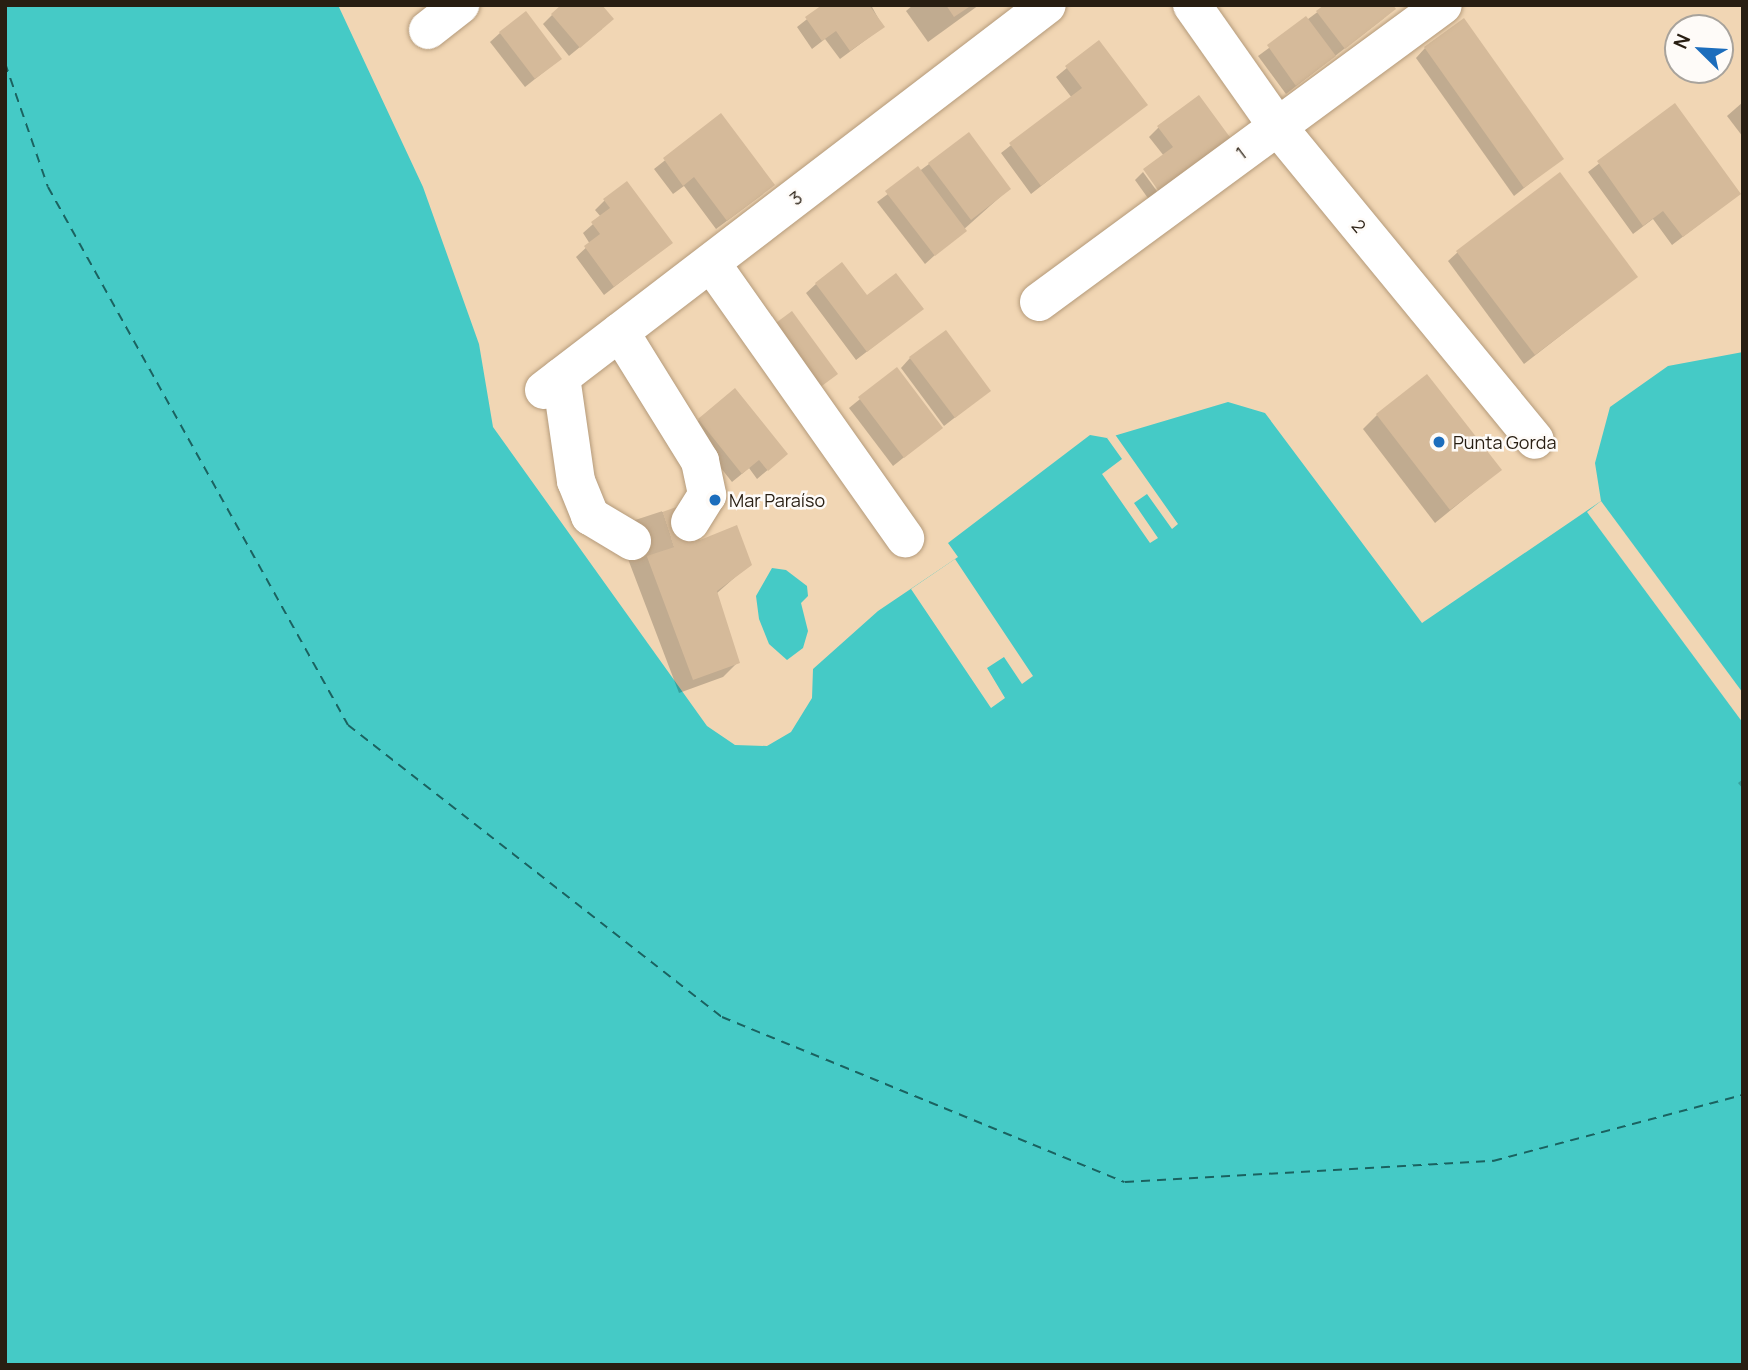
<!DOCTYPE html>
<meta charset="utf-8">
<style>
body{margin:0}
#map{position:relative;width:1748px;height:1370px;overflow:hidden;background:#f1d6b4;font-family:Manrope,sans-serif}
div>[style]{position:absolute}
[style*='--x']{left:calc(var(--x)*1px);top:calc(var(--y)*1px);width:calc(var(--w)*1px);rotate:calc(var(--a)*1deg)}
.water>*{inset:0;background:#45cac6}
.pier>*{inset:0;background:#f1d6b4}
.shadow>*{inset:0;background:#0003}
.ferry>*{height:2px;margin-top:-1px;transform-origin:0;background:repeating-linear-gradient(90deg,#1a6260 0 9px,transparent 0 16px)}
.building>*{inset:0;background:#d5ba9a}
.minor-tunnel>*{height:38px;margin-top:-19px;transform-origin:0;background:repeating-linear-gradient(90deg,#c9b194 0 38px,transparent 0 57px)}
.roads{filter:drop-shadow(0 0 2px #b49a7a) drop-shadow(0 0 2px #b49a7a)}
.minor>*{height:38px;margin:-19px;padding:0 19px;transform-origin:19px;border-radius:19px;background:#fff}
.dots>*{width:19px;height:19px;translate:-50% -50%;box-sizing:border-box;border:4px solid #fefbf8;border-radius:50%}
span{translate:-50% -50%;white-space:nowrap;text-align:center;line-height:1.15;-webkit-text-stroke:5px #fefbf8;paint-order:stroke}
.street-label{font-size:18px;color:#281e12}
.poi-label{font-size:18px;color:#281e12}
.left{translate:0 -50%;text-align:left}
.frame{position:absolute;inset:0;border:7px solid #281e12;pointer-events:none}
.north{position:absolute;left:1664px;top:14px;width:70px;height:70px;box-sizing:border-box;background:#fefbf8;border:2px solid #a8a39c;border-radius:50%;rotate:294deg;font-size:19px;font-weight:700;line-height:28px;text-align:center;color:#281e12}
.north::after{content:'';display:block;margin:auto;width:24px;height:32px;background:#1c6dbc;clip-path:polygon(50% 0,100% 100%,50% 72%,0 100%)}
</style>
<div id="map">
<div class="water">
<div style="clip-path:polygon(5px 5px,338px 5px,423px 187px,479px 344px,493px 427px,707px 726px,735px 745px,767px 746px,791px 732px,812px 698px,813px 669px,878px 611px,958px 557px,948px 543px,1090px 435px,1107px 438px,1228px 402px,1265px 413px,1422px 623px,1601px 501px,1595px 463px,1610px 407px,1668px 366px,1743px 352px,1743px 1365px,5px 1365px)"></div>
<div style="clip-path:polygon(772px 568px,786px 570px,807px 586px,808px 596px,801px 603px,808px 631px,803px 648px,787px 660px,769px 644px,759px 619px,756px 596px)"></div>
</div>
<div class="pier">
<div style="clip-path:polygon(1114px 433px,1178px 524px,1172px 529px,1147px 494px,1134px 503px,1158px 538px,1150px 543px,1102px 474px,1122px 459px,1107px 438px)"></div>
<div style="clip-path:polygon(1601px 501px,1743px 693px,1743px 723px,1587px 512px)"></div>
<div style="clip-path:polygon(955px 559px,1033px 676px,1022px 684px,1004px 657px,987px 668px,1005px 698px,991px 708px,911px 589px)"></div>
</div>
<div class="shadow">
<div style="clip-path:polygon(825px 5px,871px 5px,883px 27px,840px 59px,825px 39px,812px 49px,797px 27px)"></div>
<div style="clip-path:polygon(913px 5px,979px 5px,928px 42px,906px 11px)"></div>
<div style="clip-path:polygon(1327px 5px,1384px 18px,1286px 94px,1258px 56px)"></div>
<div style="clip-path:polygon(552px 15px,602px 29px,569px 56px,543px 24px)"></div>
<div style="clip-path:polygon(500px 33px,560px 59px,525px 87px,490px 42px)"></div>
<div style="clip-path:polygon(1098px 42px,1145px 105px,1031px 194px,1001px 153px,1072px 98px,1056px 77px)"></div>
<div style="clip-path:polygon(1425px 48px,1562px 158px,1514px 196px,1416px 58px)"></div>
<div style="clip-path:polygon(1743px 102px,1743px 137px,1727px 116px)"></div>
<div style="clip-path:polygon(1674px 106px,1739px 194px,1672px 245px,1653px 219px,1633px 234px,1588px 172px)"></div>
<div style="clip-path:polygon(721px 116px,763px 194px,716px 229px,684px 186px,673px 194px,654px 169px)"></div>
<div style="clip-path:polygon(1159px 127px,1220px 149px,1164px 156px,1149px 137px)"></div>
<div style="clip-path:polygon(929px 164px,1009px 189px,925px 264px,877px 202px)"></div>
<div style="clip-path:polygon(1143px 172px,1159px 194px,1150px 201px,1135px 180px)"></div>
<div style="clip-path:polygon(605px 200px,670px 243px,604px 295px,576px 257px,590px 244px,583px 233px,601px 217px,595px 210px)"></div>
<div style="clip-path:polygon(1458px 252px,1636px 277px,1524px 364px,1448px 261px)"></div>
<div style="clip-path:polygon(816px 284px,867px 298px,922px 309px,856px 360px,806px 293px)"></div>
<div style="clip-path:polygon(910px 358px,989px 391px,944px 426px,901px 368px)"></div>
<div style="clip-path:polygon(897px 369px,941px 428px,893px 466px,849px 408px)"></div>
<div style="clip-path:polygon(1377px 415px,1500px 470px,1435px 523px,1363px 429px)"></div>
<div style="clip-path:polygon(699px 420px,776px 463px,757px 479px,749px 468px,732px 482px,690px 429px)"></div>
<div style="clip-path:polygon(620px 538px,750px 564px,716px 594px,738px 662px,723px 677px,679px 693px)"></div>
<div style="clip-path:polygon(1743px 779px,1743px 789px,1738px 783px)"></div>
</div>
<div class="ferry">
<div style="--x:5;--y:63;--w:131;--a:70.9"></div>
<div style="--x:48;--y:187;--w:616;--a:60.86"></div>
<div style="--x:348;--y:725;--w:474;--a:38"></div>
<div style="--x:722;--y:1017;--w:435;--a:22.3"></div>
<div style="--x:1125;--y:1182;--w:369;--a:-3.3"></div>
<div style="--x:1493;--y:1161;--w:259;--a:-14.8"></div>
</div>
<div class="building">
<div style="clip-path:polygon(561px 5px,602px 5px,614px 19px,580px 48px,551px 14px)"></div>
<div style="clip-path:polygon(822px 5px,869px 5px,885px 27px,850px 51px,836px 31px,822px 41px,805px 17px)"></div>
<div style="clip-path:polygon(946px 5px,972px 5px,954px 17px)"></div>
<div style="clip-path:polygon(1324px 5px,1393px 5px,1396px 9px,1345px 49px,1316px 11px)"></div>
<div style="clip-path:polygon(526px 11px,562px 59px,535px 79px,499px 32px)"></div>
<div style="clip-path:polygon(1306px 16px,1336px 56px,1296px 86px,1267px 45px)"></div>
<div style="clip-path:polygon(1464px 18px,1564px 159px,1524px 188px,1424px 47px)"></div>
<div style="clip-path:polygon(1099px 40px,1148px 105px,1041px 186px,1009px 143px,1082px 88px,1065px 66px)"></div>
<div style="clip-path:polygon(1199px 95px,1232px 140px,1160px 193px,1143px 169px,1173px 147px,1157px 126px)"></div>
<div style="clip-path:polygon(1675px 103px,1741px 194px,1683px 237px,1663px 211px,1643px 226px,1597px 161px)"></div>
<div style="clip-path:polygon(721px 113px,775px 185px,727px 221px,694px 177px,683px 186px,663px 158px)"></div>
<div style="clip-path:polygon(969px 132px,1011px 189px,971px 220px,928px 163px)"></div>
<div style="clip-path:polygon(918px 166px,967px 231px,935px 256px,885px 191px)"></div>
<div style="clip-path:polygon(1560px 172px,1638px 277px,1535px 355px,1456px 251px)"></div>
<div style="clip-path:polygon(627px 181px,673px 243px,614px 287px,584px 246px,600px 234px,591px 222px,610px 208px,603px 199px)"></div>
<div style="clip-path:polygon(842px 262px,867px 295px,896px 273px,924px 309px,867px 352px,815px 283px)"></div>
<div style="clip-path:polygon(792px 311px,838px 374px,815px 391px,769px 328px)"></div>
<div style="clip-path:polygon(946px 330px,991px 391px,955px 418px,909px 357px)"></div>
<div style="clip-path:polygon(897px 367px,943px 428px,904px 458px,858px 397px)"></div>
<div style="clip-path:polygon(1427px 374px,1502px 470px,1450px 510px,1376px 414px)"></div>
<div style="clip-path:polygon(735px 388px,788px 454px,768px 471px,759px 460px,742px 474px,698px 419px)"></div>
<div style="clip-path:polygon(685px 504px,700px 540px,737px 525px,752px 565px,717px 591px,740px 663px,693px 680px,634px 522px)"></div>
</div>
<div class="minor-tunnel">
<div style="--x:632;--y:541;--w:61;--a:-18.1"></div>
</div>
<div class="roads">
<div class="minor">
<div style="--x:1192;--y:5;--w:148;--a:54.9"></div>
<div style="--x:1277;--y:126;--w:406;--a:50.6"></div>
<div style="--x:428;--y:30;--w:41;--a:-38"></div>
<div style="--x:711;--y:263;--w:337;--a:54.8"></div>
<div style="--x:1039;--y:302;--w:501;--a:-36.32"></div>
<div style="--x:620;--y:332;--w:152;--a:58.2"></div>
<div style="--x:700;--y:461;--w:35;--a:78"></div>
<div style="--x:707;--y:495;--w:32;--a:122"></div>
<div style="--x:561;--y:377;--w:105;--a:81.8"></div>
<div style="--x:576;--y:481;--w:38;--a:68"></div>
<div style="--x:590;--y:516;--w:49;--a:30.8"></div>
<div style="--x:544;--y:390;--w:633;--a:-37.43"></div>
</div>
</div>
<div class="dots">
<div style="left:1439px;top:442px;background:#1c6dbc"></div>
<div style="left:715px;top:500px;background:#1c6dbc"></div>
</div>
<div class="street-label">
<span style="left:1241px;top:153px;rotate:-37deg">1</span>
<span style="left:796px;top:198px;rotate:-38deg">3</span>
<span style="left:1359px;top:226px;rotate:50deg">2</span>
</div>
<div class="poi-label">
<span class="left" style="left:1453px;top:442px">Punta Gorda</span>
<span class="left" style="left:729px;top:500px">Mar Paraíso</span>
</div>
<div class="frame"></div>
<div class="north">N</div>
</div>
